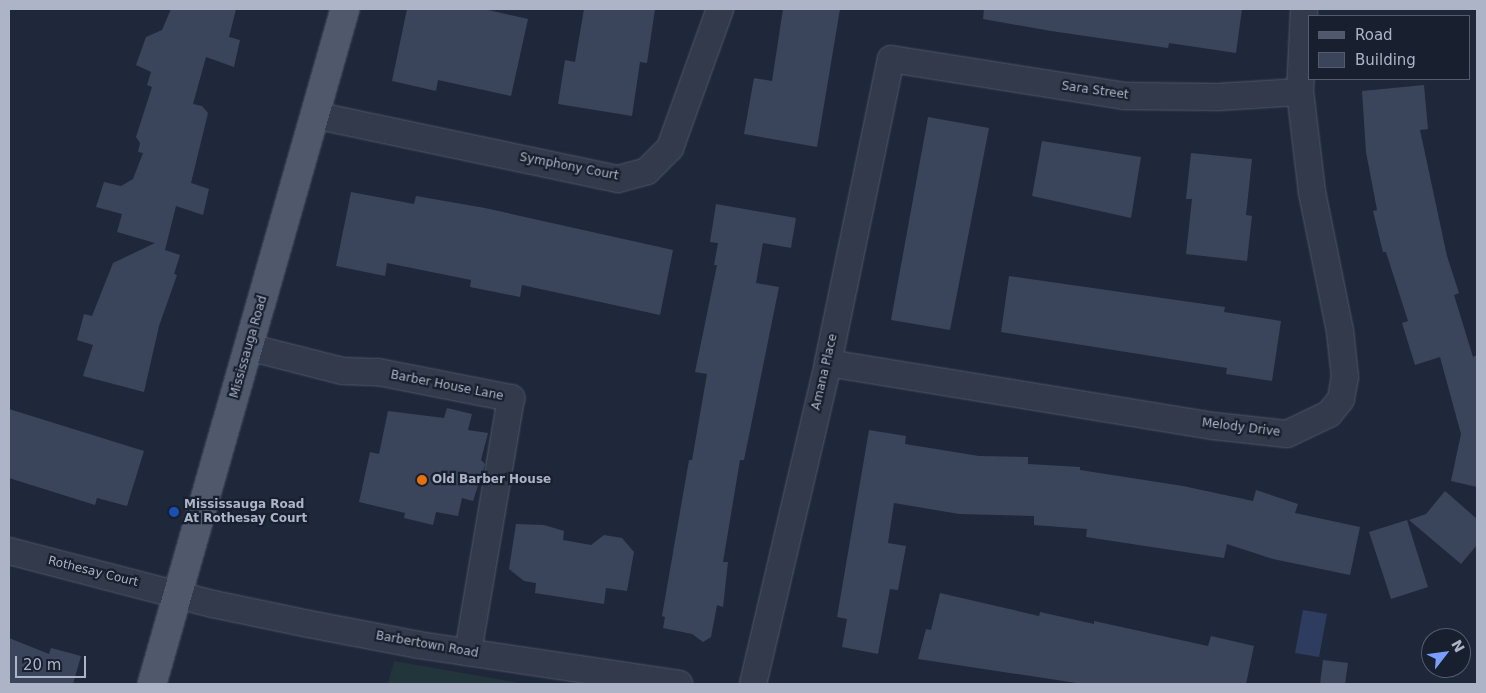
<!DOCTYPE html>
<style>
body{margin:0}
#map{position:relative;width:1486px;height:693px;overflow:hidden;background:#1f283a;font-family:"DejaVu Sans",sans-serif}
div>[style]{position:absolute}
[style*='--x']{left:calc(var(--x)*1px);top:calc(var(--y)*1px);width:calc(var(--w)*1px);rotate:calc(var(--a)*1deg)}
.green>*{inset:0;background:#21353b}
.water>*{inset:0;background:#2e3c5f}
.building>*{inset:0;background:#3a455b}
.roads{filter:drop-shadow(0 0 1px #505768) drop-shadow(0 0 1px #505768)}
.minor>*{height:26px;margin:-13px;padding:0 13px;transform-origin:13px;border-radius:13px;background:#333a4b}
.major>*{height:28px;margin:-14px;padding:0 14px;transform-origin:14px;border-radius:14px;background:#50596b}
.dots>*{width:14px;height:14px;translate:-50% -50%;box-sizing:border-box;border:2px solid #181f2f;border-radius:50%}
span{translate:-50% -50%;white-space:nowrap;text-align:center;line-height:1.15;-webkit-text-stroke:4.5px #181f2f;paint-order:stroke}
.street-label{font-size:12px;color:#adb4c7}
.poi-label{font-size:12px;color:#adb4c7;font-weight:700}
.left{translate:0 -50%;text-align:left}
.frame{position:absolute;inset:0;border:10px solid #adb4c7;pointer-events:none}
.legend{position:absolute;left:1308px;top:15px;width:162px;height:65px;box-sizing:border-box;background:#181f2f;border:1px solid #545b6c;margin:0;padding:6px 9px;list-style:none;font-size:15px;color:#adb4c7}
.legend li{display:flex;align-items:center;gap:10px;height:25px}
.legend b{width:25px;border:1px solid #545b6c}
.north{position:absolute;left:1421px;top:628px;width:50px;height:50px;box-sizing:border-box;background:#181f2f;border:1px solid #545b6c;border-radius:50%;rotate:60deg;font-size:14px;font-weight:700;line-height:20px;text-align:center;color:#adb4c7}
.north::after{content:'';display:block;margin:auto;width:18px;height:22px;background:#7a9eff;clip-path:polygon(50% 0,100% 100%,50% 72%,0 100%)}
.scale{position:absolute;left:15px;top:656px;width:71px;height:22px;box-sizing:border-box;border:2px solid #adb4c7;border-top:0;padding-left:6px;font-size:15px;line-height:18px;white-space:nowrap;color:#adb4c7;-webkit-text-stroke:4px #181f2f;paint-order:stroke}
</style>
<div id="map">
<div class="green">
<div style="clip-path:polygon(394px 661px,525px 684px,388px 684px)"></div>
</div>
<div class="water">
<div style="clip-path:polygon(1303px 610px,1327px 614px,1319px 657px,1295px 653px)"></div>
</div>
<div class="building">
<div style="clip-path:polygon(171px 9px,236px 9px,229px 37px,240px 40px,234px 67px,206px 57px,193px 104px,202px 106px,208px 113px,191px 183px,209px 189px,203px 215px,176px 206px,165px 250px,180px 255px,174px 274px,177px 275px,159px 326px,144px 392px,83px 376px,93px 345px,77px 340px,84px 314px,92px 316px,113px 263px,155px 243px,117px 232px,122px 214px,96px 207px,104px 182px,121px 186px,133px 179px,143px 153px,138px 152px,140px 143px,136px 137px,152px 87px,147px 85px,151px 72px,136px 65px,146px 37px,162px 30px)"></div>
<div style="clip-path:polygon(407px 9px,484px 9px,528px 19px,511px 96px,438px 80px,436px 91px,392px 81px)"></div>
<div style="clip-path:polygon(584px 9px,655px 9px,647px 63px,640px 62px,632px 116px,558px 104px,565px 60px,575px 62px)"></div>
<div style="clip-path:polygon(783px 9px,840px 9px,817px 147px,744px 134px,754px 78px,772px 81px)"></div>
<div style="clip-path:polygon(984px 9px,1242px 9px,1236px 53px,1169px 43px,1168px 48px,1051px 31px,983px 19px)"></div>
<div style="clip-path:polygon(1424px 85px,1428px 129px,1420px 130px,1447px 256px,1459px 293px,1454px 295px,1473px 357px,1477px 355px,1477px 487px,1451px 481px,1461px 434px,1440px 357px,1415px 365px,1402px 323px,1408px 321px,1386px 252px,1383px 252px,1373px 211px,1377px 210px,1366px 152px,1362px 91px)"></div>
<div style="clip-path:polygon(928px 117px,989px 128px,950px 330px,891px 320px)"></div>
<div style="clip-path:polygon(1042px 141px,1141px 157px,1131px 218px,1032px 196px)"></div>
<div style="clip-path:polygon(1191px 153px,1252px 159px,1246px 215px,1252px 216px,1247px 261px,1186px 254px,1192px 199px,1186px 199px)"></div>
<div style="clip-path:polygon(351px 192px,414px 204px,416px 196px,485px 208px,673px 250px,660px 315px,522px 285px,520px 297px,470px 287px,471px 280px,387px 263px,385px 276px,336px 266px)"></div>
<div style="clip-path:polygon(716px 204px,796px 218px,791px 248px,763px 243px,756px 283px,779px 287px,744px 460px,740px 460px,723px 562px,728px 562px,723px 607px,717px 605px,711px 637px,703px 642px,692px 634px,663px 628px,665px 617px,662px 616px,689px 460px,692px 460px,707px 374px,695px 372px,717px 265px,714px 265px,718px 243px,710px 242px)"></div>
<div style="clip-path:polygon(1009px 276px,1225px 307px,1224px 312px,1281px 321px,1272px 381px,1226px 374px,1227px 368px,1001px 332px)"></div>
<div style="clip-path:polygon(447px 408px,472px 414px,468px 430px,488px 433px,481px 460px,485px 464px,473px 501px,462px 498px,458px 516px,436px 512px,433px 525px,404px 518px,405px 513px,359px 502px,370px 452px,379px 454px,388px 411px,444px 418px)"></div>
<div style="clip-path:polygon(9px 409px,144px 451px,127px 506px,97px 498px,95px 505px,9px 478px)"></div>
<div style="clip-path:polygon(869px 430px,906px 436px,905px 444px,979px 456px,1028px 457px,1028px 464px,1080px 467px,1080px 470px,1183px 486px,1253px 501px,1256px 490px,1298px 504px,1295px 513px,1360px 527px,1350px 575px,1273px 559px,1227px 544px,1224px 558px,1086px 537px,1087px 529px,1034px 525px,1034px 516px,959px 514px,894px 503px,888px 543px,906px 546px,898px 590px,890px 589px,878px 654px,842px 647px,847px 619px,837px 617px)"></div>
<div style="clip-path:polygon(1445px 491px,1477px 519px,1477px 545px,1461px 564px,1409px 520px,1426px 514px)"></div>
<div style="clip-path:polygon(1407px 520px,1428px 587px,1391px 599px,1369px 532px)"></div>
<div style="clip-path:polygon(516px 524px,544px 525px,564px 531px,563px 540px,591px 545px,604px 535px,622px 538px,634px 552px,627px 591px,606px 588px,604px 604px,535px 593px,536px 583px,524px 581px,509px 569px)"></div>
<div style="clip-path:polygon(940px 593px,1039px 616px,1040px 612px,1094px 624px,1094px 621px,1208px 646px,1211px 636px,1254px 646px,1246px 684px,1083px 684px,918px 659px,926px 629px,931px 630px)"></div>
<div style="clip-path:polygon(9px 638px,49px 654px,51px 648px,81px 656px,73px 684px,9px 684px)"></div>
<div style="clip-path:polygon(1323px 660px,1348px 663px,1345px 684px,1320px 684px)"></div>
</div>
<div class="roads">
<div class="minor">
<div style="--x:314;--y:115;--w:311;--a:11.9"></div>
<div style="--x:618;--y:179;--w:30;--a:-15"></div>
<div style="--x:647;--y:171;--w:33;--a:-45"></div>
<div style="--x:670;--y:148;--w:148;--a:-70.2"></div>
<div style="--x:248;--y:347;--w:98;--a:14.2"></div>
<div style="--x:343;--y:371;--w:35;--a:2"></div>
<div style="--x:378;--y:372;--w:136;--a:11.1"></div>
<div style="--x:511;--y:398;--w:258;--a:99.6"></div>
<div style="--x:828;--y:363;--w:391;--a:9.3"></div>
<div style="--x:1214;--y:426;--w:73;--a:6.3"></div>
<div style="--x:1287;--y:434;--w:47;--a:-25.5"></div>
<div style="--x:1329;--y:414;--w:19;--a:-51"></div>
<div style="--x:1341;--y:399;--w:22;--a:-80"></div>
<div style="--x:1345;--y:377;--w:46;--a:-96.2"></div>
<div style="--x:1340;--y:331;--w:142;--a:-101.4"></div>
<div style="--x:1312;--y:192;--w:101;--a:-96.8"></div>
<div style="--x:1300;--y:92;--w:83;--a:-87.2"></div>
<div style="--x:9;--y:551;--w:211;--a:14.6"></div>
<div style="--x:213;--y:604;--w:98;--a:11.8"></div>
<div style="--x:309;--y:624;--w:112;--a:10.8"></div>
<div style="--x:419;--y:645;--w:263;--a:8.5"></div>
<div style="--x:753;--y:684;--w:330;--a:-76.8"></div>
<div style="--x:828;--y:363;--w:310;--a:-78.3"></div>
<div style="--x:891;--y:59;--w:236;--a:9"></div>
<div style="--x:1124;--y:96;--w:94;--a:0.6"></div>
<div style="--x:1218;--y:97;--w:82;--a:-3.5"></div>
</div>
<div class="major">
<div style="--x:152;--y:684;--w:702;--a:-74.04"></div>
</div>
</div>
<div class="dots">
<div style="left:422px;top:480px;background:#e8710a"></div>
<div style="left:174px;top:512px;background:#1a4fb4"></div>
</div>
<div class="street-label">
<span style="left:1095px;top:91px;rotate:8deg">Sara Street</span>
<span style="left:569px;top:167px;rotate:11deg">Symphony Court</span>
<span style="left:249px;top:347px;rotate:-74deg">Mississauga Road</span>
<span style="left:825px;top:372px;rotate:-77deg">Amana Place</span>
<span style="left:447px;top:386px;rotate:11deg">Barber House Lane</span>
<span style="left:1241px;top:428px;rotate:7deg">Melody Drive</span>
<span style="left:93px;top:572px;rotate:14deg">Rothesay Court</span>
<span style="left:427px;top:645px;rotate:10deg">Barbertown Road</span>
</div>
<div class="poi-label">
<span class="left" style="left:432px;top:480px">Old Barber House</span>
<span class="left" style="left:184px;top:512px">Mississauga Road<br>At Rothesay Court</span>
</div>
<div class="frame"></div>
<ul class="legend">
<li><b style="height:6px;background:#50596b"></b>Road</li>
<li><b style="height:14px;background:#3a455b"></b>Building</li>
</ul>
<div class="north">N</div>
<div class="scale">20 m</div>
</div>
